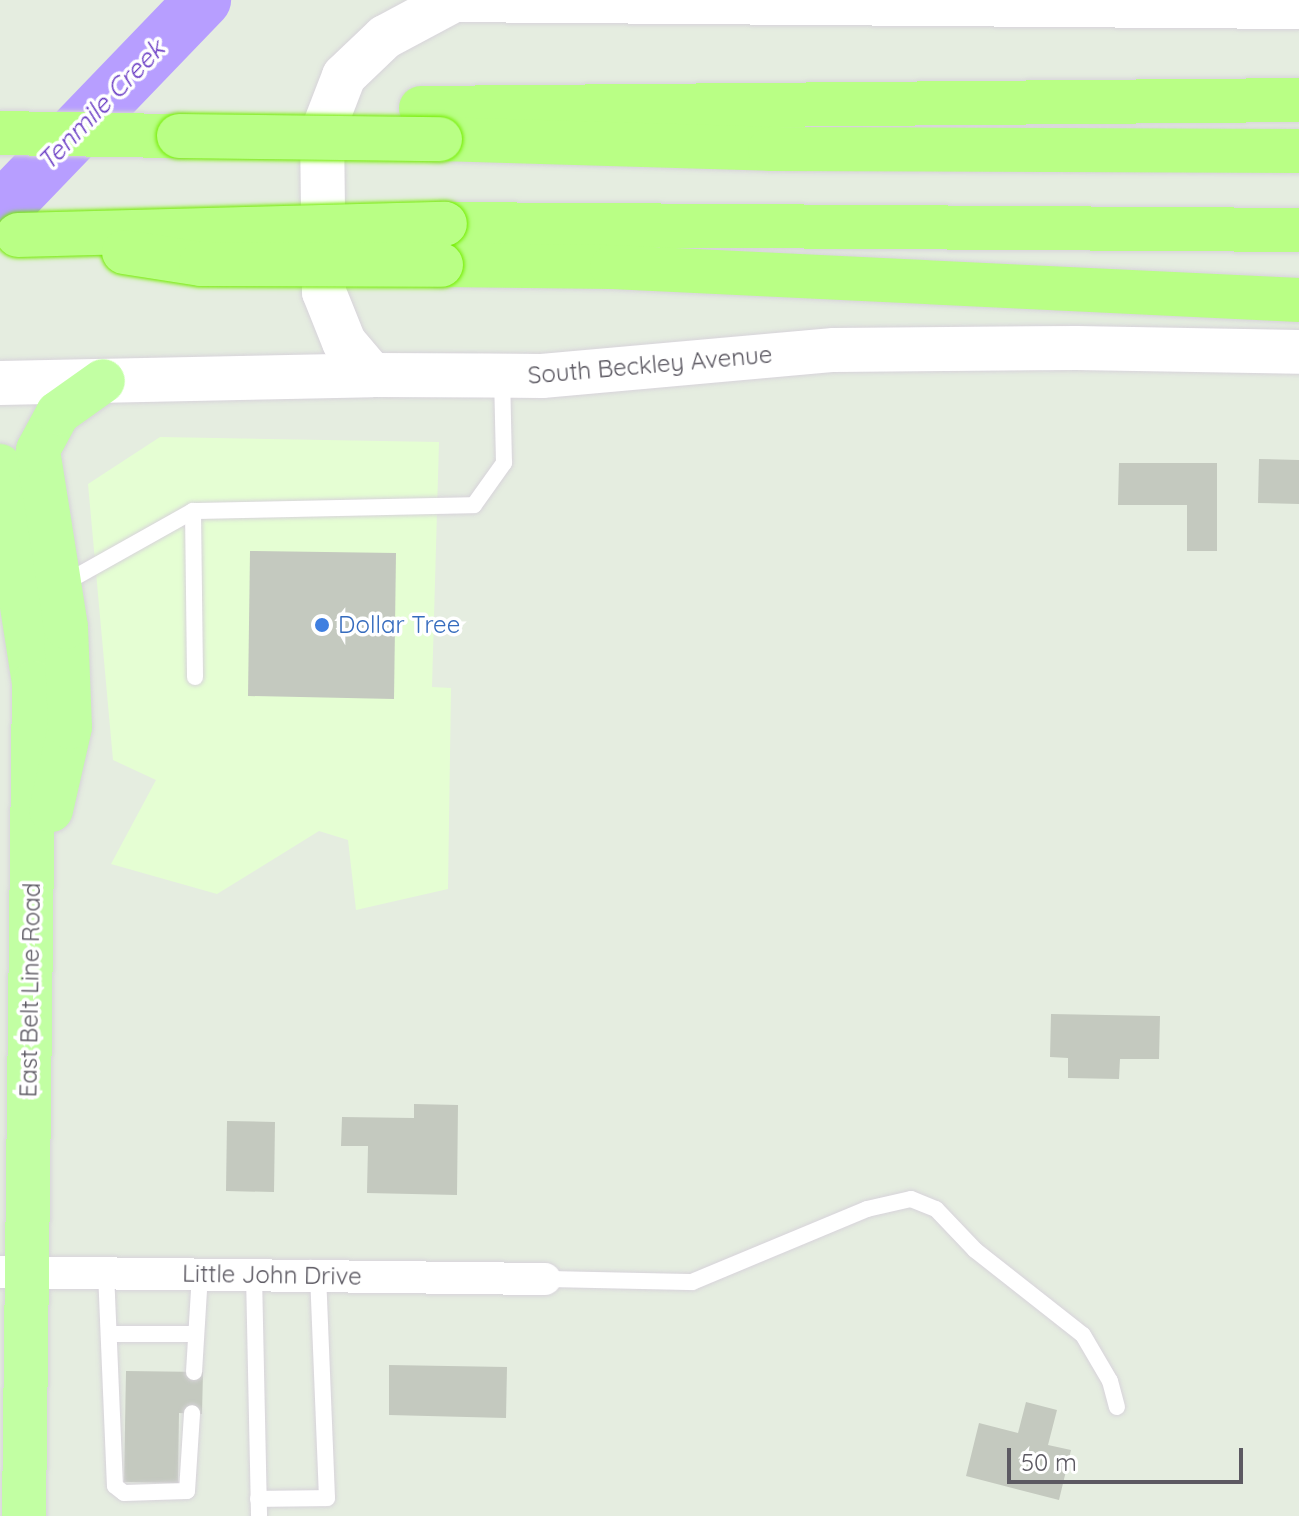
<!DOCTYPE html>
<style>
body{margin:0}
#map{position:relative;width:1299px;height:1516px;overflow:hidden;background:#e5ede0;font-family:Quicksand,sans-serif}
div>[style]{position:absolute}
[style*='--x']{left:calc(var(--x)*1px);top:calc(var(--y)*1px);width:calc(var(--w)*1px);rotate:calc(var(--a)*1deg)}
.commercial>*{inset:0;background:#e5fed3}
.river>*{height:56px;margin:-28px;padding:0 28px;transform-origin:28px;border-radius:28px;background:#b79eff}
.building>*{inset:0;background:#c4c9bf}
.roads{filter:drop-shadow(0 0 2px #d7d3da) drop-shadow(0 0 2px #d7d3da)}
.service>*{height:16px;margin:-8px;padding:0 8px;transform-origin:8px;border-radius:8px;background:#fff}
.minor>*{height:32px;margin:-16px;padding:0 16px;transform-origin:16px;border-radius:16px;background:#fff}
.secondary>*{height:44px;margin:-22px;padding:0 22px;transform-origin:22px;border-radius:22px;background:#fff}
.primary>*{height:44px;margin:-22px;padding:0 22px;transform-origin:22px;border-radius:22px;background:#c2ffa3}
.motorway>*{height:44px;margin:-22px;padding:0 22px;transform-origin:22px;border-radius:22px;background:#b9ff85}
.bridges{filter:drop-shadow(0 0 2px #74ed00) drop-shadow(0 0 2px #74ed00)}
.motorway-bridge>*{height:44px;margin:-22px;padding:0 22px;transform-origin:22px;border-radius:22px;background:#b9ff85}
.dots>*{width:22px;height:22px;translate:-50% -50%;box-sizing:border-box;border:4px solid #fff;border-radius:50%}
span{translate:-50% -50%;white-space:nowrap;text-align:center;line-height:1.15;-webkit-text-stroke:7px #fff;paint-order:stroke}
.street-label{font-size:24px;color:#5c5962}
.shop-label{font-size:24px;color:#366cbe}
.left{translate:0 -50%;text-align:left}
.water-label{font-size:26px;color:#6b3ec4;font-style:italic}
.scale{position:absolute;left:1007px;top:1448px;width:236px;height:36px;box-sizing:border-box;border:4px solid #5c5962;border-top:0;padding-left:10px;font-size:24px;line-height:28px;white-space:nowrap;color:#5c5962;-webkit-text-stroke:6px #fff;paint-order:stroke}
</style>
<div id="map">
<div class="commercial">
<div style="clip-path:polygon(160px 437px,439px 442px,432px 687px,451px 688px,448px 889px,356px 910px,348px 840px,319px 831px,217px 894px,111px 864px,156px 780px,113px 760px,88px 484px)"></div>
</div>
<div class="river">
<div style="--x:0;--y:211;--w:293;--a:-46.1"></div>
</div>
<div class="building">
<div style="clip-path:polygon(1259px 459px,1299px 460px,1299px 504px,1258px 503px)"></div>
<div style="clip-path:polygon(1119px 463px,1217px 463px,1217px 551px,1187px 551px,1187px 505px,1118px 505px)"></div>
<div style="clip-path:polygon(250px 551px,396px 553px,394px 699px,248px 696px)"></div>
<div style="clip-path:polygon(1051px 1014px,1160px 1016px,1159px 1059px,1120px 1059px,1119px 1079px,1068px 1078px,1068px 1058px,1050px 1057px)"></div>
<div style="clip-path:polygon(414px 1104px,458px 1105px,457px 1195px,367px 1193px,368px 1146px,341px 1146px,342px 1117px,414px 1118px)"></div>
<div style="clip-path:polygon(227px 1121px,275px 1122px,274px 1192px,226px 1191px)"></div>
<div style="clip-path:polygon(389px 1365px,507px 1367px,506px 1418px,389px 1415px)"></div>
<div style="clip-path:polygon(126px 1371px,203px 1372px,202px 1414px,179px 1413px,178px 1483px,124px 1482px)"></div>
<div style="clip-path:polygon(1026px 1402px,1057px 1410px,1048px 1445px,1071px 1450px,1059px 1500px,966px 1476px,979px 1423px,1018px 1433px)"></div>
</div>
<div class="roads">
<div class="service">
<div style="--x:193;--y:511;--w:166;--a:89.3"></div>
<div style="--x:61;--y:585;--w:151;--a:-29.3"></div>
<div style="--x:193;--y:511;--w:281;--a:-1.2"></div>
<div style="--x:474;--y:505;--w:52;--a:-54.5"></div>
<div style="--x:504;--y:463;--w:85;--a:-91.3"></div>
<div style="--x:106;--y:1272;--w:214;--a:87.6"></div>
<div style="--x:115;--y:1486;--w:11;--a:38"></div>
<div style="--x:124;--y:1493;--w:63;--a:-1.8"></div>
<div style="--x:187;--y:1491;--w:78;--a:-86.3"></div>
<div style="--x:254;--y:1275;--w:241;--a:88.8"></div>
<div style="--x:545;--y:1279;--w:147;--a:1.2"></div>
<div style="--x:692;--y:1282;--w:190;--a:-22.6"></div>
<div style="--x:867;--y:1209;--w:45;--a:-12.8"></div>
<div style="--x:911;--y:1199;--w:27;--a:22"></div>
<div style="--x:936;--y:1209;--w:57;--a:46.4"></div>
<div style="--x:975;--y:1250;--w:137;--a:38.2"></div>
<div style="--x:1083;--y:1335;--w:53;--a:59.6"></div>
<div style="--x:1110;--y:1381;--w:27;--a:75"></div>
<div style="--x:110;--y:1334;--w:86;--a:0"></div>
<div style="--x:194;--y:1372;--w:98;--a:-86.5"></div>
<div style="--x:258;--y:1499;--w:69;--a:-0.8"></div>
<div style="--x:327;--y:1498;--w:222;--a:-92.3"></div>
</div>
<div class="minor">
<div style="--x:0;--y:1272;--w:545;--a:0.74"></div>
</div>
<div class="secondary">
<div style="--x:444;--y:0;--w:855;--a:0.47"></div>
<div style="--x:372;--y:375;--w:43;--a:-130.3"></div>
<div style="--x:344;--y:342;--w:54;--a:-111.8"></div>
<div style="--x:324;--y:292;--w:159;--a:-90.7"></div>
<div style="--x:322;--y:133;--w:61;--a:-68.9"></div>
<div style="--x:344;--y:76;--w:57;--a:-43.6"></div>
<div style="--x:385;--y:37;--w:78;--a:-28.2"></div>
<div style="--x:0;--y:383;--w:372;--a:-1.2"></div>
<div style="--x:372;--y:375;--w:170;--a:0.3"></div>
<div style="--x:542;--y:376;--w:293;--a:-5.1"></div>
<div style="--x:834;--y:350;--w:243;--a:-0.5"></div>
<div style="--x:1077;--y:348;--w:222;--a:1"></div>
</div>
<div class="primary">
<div style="--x:0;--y:466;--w:220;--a:81.1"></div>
<div style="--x:34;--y:683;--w:833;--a:90.69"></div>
<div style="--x:51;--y:810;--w:85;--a:-77.1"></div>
<div style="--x:70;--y:727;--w:100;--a:-92.3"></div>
<div style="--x:66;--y:627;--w:179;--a:-99"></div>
<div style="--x:38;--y:450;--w:42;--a:-61.6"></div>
<div style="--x:58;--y:413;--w:55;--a:-35.4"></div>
</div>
<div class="motorway">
<div style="--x:421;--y:108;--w:878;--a:-0.52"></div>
<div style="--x:0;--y:133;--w:179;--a:1"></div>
<div style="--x:440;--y:139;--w:330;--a:1.7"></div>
<div style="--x:770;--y:149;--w:529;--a:0.22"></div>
<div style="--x:445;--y:224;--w:854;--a:0.4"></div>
<div style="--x:441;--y:265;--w:171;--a:0.7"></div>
<div style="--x:612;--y:267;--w:688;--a:2.75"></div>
</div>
</div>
<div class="bridges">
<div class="motorway-bridge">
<div style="--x:179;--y:136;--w:261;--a:0.7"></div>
<div style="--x:18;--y:235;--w:427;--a:-1.5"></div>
<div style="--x:124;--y:252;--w:78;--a:8.9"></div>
<div style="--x:201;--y:264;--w:240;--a:0.2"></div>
</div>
</div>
<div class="dots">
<div style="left:322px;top:625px;background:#3f7fe0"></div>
</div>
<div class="street-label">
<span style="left:650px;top:365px;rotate:-5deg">South Beckley Avenue</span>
<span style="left:30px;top:990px;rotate:-89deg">East Belt Line Road</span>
<span style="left:272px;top:1275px;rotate:1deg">Little John Drive</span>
</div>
<div class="shop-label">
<span class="left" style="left:338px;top:625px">Dollar Tree</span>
</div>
<div class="water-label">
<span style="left:101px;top:105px;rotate:-46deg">Tenmile Creek</span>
</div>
<div class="scale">50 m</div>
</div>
